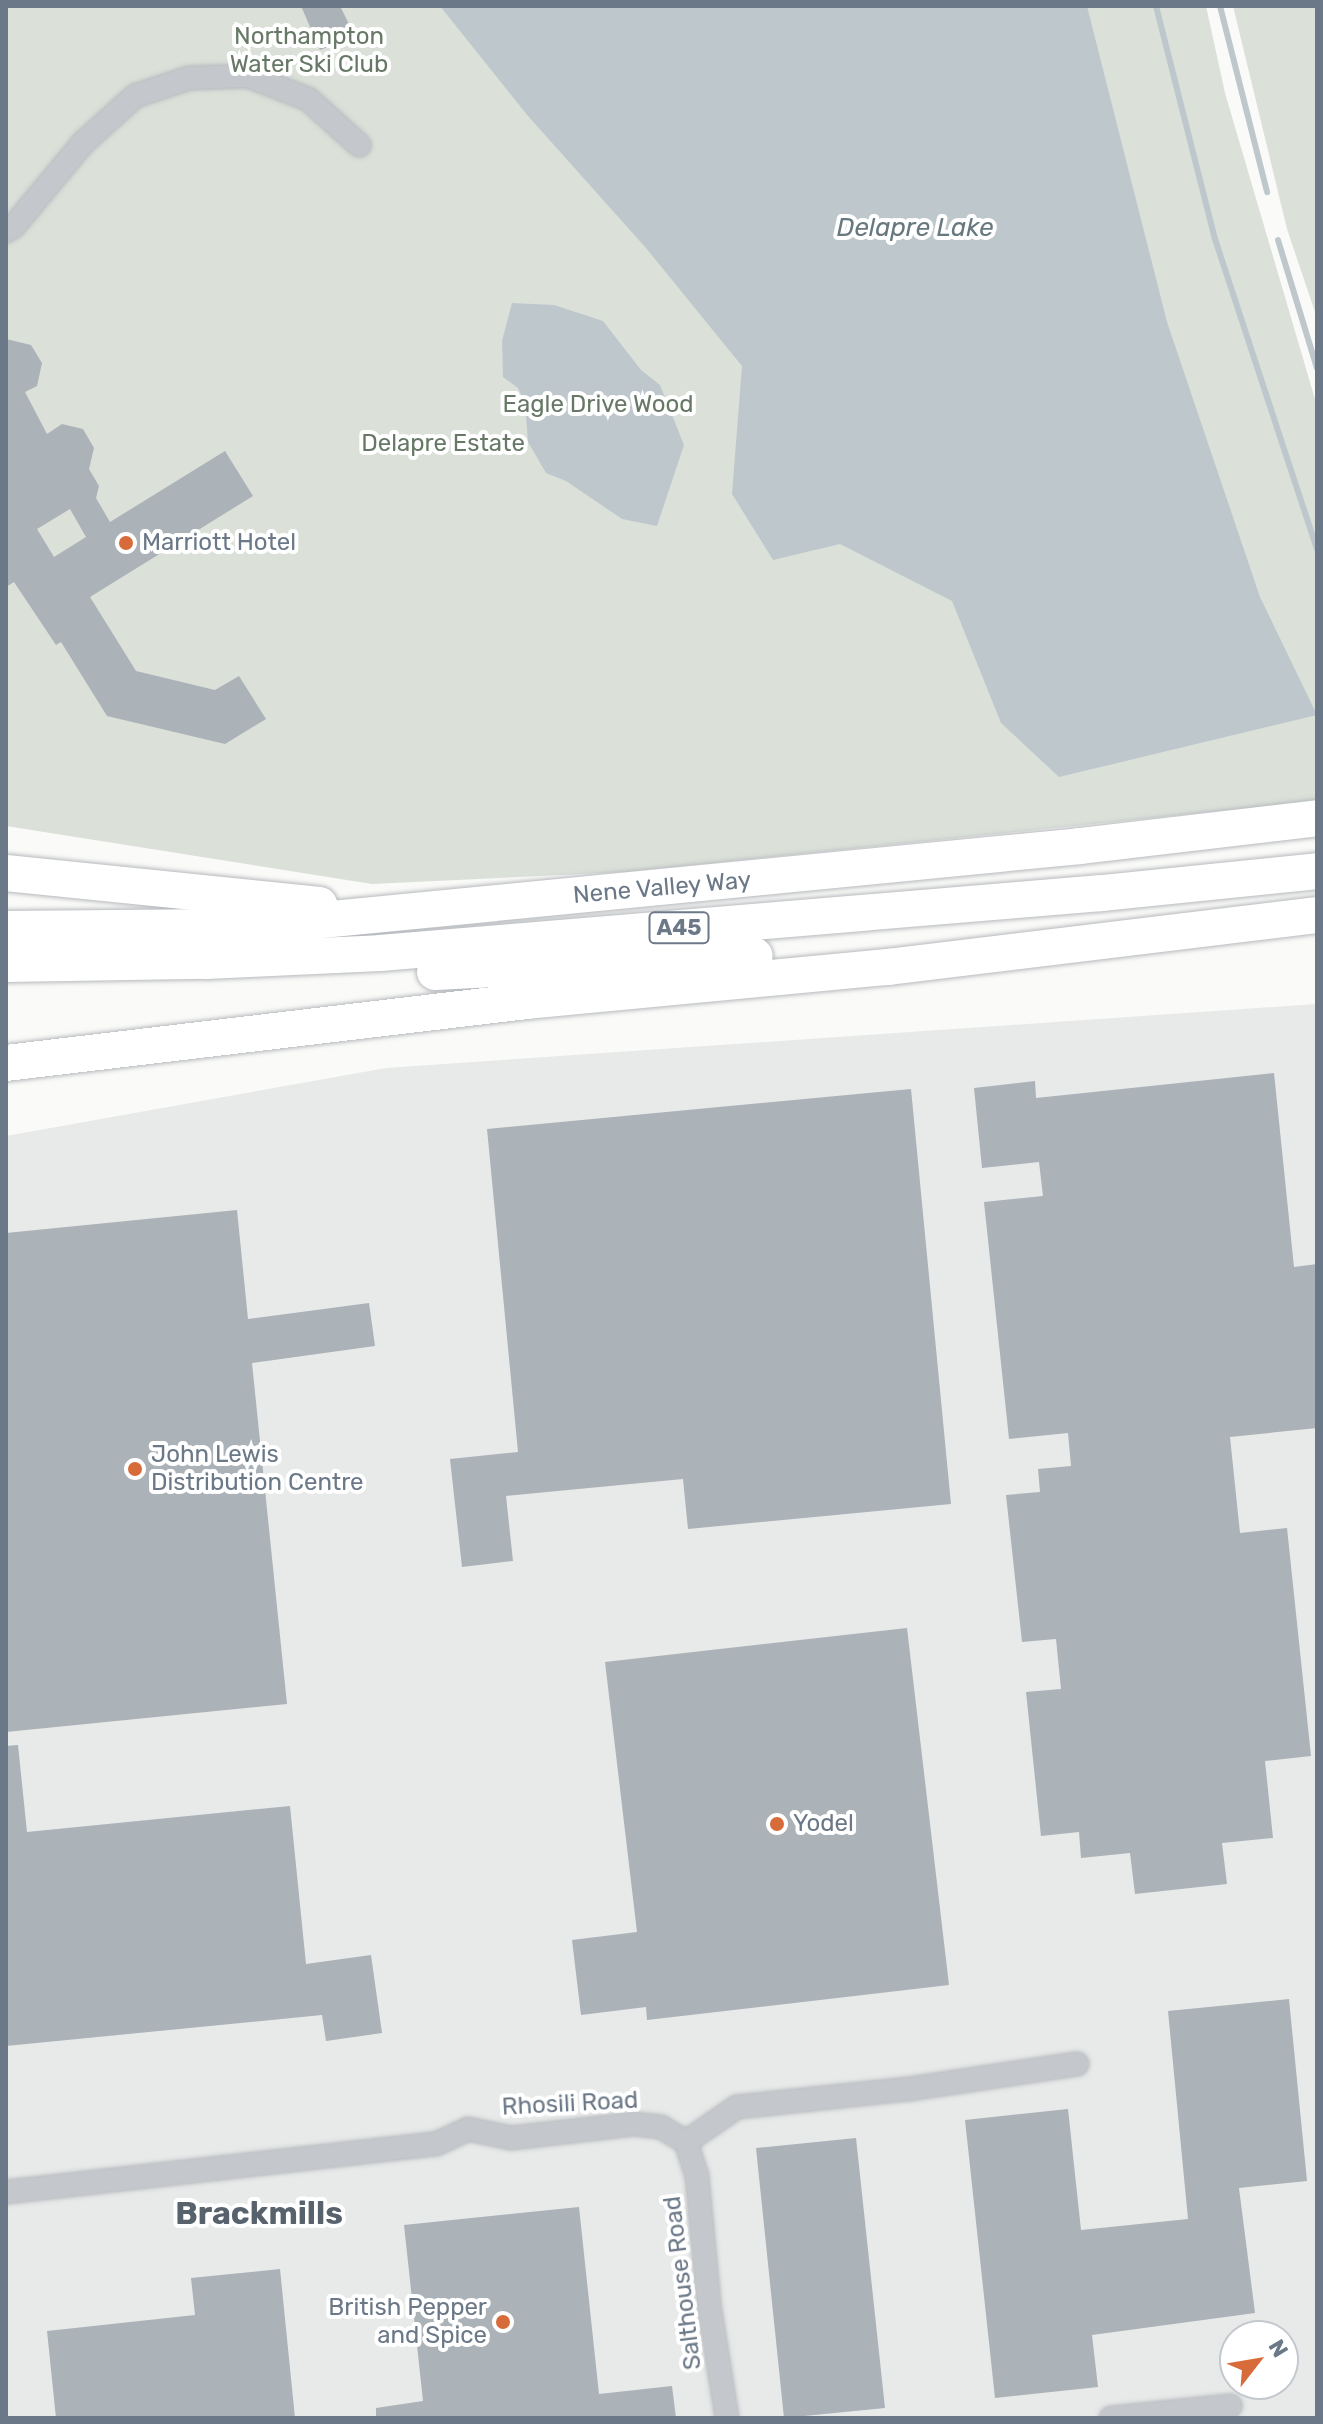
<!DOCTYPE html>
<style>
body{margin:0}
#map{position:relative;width:1323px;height:2424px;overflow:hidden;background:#fafaf8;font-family:Rubik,sans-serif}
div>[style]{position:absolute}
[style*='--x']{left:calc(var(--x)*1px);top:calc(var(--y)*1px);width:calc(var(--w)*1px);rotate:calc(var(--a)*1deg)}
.built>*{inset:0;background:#e8e9e9}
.green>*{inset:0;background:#dbe0d9}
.water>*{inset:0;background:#bec7cc}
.stream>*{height:6px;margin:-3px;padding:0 3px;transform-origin:3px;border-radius:3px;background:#bec7cc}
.building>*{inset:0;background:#abb2b8}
.roads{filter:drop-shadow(0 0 2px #b7babe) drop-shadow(0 0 2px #b7babe)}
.minor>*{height:22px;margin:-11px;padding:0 11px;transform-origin:11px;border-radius:11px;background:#c4c7cb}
.trunk>*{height:36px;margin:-18px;padding:0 18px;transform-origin:18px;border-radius:18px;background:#fff}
.dots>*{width:22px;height:22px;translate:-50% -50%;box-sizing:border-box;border:4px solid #fff;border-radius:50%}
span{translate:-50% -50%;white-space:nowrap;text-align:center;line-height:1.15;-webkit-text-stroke:8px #fff;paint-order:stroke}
.shield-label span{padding:2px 6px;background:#fff;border:2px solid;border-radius:6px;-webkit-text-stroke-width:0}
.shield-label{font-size:22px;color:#6b7887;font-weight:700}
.park-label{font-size:24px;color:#677966}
.poi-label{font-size:24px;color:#6b7887}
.left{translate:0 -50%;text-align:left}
.right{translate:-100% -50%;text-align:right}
.street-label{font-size:24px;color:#6b7887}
.water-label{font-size:26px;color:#677881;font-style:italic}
.district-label{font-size:32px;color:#58626c;font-weight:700}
.frame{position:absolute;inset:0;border:8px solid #6b7887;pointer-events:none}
.north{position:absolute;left:1219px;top:2320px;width:80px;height:80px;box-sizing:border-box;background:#fff;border:2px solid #c4c9cf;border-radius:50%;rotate:59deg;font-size:22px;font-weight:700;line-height:32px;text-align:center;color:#6b7887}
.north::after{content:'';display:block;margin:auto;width:28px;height:36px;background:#d86b3a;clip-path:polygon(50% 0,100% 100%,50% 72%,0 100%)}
</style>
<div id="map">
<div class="built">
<div style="clip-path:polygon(evenodd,1317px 1004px,1317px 2418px,6px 2418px,6px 1136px,386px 1068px,1317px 1004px,1235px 2336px,1283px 2336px,1283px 2384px,1235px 2384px,1235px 2336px)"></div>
</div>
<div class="green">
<div style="clip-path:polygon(6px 6px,1206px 6px,1225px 93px,1317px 406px,1317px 801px,626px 872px,372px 884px,6px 826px)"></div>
<div style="clip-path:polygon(1233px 6px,1317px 6px,1317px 318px,1287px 229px)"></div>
</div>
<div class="water">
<div style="clip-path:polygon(440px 6px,1087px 6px,1167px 322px,1260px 597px,1317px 715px,1059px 777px,1001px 723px,952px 601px,840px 544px,773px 560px,732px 494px,742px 366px,646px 248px,528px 116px)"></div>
<div style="clip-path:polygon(512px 303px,554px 305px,603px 321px,641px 370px,660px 385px,684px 445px,657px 526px,622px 519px,566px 481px,546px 473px,528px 442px,525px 403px,518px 388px,503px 377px,502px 341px)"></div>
</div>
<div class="stream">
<div style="--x:1156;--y:6;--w:240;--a:75.8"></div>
<div style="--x:1215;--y:239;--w:327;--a:71.8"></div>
<div style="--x:1220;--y:6;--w:192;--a:75.8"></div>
<div style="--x:1278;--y:240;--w:134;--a:73.1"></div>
</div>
<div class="building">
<div style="clip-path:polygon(301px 6px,340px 6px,355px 36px,320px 50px)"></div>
<div style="clip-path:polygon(evenodd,6px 339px,31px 345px,42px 363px,37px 386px,25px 392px,47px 434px,62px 424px,83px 429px,94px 448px,89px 469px,99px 486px,96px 498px,110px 522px,225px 451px,253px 496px,90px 597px,136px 671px,215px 690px,239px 676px,266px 719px,225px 744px,107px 716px,61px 642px,56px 645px,14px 582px,6px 587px,6px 339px,70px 509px,86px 537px,54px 557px,37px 529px,70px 509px)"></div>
<div style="clip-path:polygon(1274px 1073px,1294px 1267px,1317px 1264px,1317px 1428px,1230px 1437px,1240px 1533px,1287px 1528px,1311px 1756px,1265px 1761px,1273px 1838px,1222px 1843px,1227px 1884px,1135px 1894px,1130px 1853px,1081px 1858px,1079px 1832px,1041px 1836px,1026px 1692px,1061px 1689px,1056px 1639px,1022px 1642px,1006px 1495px,1040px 1492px,1038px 1469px,1071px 1466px,1068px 1433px,1009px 1439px,984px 1202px,1043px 1196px,1039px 1162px,982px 1168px,974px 1088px,1035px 1081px,1036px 1098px)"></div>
<div style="clip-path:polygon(911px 1089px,951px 1504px,688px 1529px,683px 1479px,506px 1496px,513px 1561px,462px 1567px,450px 1459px,518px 1452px,487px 1129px)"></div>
<div style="clip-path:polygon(237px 1210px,248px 1319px,369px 1303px,375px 1346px,252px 1363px,287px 1704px,6px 1732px,6px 1233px)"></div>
<div style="clip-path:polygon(907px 1628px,949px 1985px,647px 2020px,646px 2007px,581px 2015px,572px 1940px,637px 1932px,605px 1662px)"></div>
<div style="clip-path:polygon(18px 1745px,27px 1832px,290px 1806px,306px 1964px,371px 1955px,382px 2033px,326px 2041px,322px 2015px,6px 2046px,6px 1746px)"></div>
<div style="clip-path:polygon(1289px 1999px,1307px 2181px,1239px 2188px,1255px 2313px,1092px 2335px,1098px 2387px,995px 2398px,965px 2120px,1068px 2109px,1081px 2230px,1188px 2219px,1168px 2011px)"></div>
<div style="clip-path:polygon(856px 2138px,885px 2408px,784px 2418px,756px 2148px)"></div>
<div style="clip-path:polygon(579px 2207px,599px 2394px,672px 2386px,676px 2418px,376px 2418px,376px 2408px,423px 2401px,404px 2225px)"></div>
<div style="clip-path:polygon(280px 2269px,295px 2418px,56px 2418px,47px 2331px,195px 2315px,191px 2278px)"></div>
</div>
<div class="roads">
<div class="minor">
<div style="--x:6;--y:231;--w:9;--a:-32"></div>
<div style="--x:14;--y:226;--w:108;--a:-50.3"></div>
<div style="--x:83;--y:143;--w:70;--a:-42.1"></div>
<div style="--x:135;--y:96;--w:57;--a:-18.4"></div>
<div style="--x:189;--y:78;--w:59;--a:-1.9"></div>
<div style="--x:248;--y:76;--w:64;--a:21"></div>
<div style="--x:308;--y:99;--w:69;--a:42"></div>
<div style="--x:686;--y:2142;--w:36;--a:72"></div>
<div style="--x:697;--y:2176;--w:129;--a:84.6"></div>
<div style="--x:709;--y:2304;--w:115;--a:81"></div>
<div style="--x:6;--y:2192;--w:433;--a:-6.4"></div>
<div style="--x:436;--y:2144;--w:35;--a:-25"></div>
<div style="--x:468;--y:2129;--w:44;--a:11.8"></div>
<div style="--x:511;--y:2138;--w:123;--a:-6.5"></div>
<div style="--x:633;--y:2124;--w:28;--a:6"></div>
<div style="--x:661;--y:2127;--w:29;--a:31"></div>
<div style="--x:686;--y:2142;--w:62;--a:-34.5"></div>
<div style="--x:737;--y:2107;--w:173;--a:-6"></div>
<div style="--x:909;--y:2089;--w:170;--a:-8.5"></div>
<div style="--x:1111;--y:2418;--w:120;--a:-5.8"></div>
</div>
<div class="trunk">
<div style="--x:6;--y:873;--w:315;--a:5.8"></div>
<div style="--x:6;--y:929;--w:244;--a:-0.5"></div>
<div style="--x:250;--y:927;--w:834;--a:-5.57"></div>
<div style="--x:1080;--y:846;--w:239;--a:-6.7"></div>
<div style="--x:6;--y:964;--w:200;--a:-0.9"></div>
<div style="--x:206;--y:961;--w:174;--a:-2.6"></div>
<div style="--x:380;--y:953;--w:724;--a:-4.75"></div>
<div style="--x:1102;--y:893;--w:216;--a:-5.8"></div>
<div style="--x:435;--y:972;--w:320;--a:-2.9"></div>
<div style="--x:6;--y:1063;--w:525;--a:-6.79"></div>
<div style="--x:527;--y:1001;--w:363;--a:-5.4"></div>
<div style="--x:888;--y:967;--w:432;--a:-6.9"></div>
</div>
</div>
<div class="dots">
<div style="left:126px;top:543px;background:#d86b3a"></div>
<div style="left:135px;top:1469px;background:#d86b3a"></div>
<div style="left:777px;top:1824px;background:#d86b3a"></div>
<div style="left:503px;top:2322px;background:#d86b3a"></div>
</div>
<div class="shield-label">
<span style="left:679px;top:928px">A45</span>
</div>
<div class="park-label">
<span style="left:309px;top:51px">Northampton<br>Water Ski Club</span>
<span style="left:598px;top:405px">Eagle Drive Wood</span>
<span style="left:443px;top:444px">Delapre Estate</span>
</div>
<div class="poi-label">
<span class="left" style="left:142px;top:543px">Marriott Hotel</span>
<span class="left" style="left:151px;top:1469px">John Lewis<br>Distribution Centre</span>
<span class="left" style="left:793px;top:1824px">Yodel</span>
<span class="right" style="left:487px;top:2322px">British Pepper<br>and Spice</span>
</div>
<div class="street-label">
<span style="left:662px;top:888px;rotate:-5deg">Nene Valley Way</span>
<span style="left:570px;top:2104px;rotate:-3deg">Rhosili Road</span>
<span style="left:683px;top:2283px;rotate:-97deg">Salthouse Road</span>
</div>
<div class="water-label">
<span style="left:915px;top:228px">Delapre Lake</span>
</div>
<div class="district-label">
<span style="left:259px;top:2213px">Brackmills</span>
</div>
<div class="frame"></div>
<div class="north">N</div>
</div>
